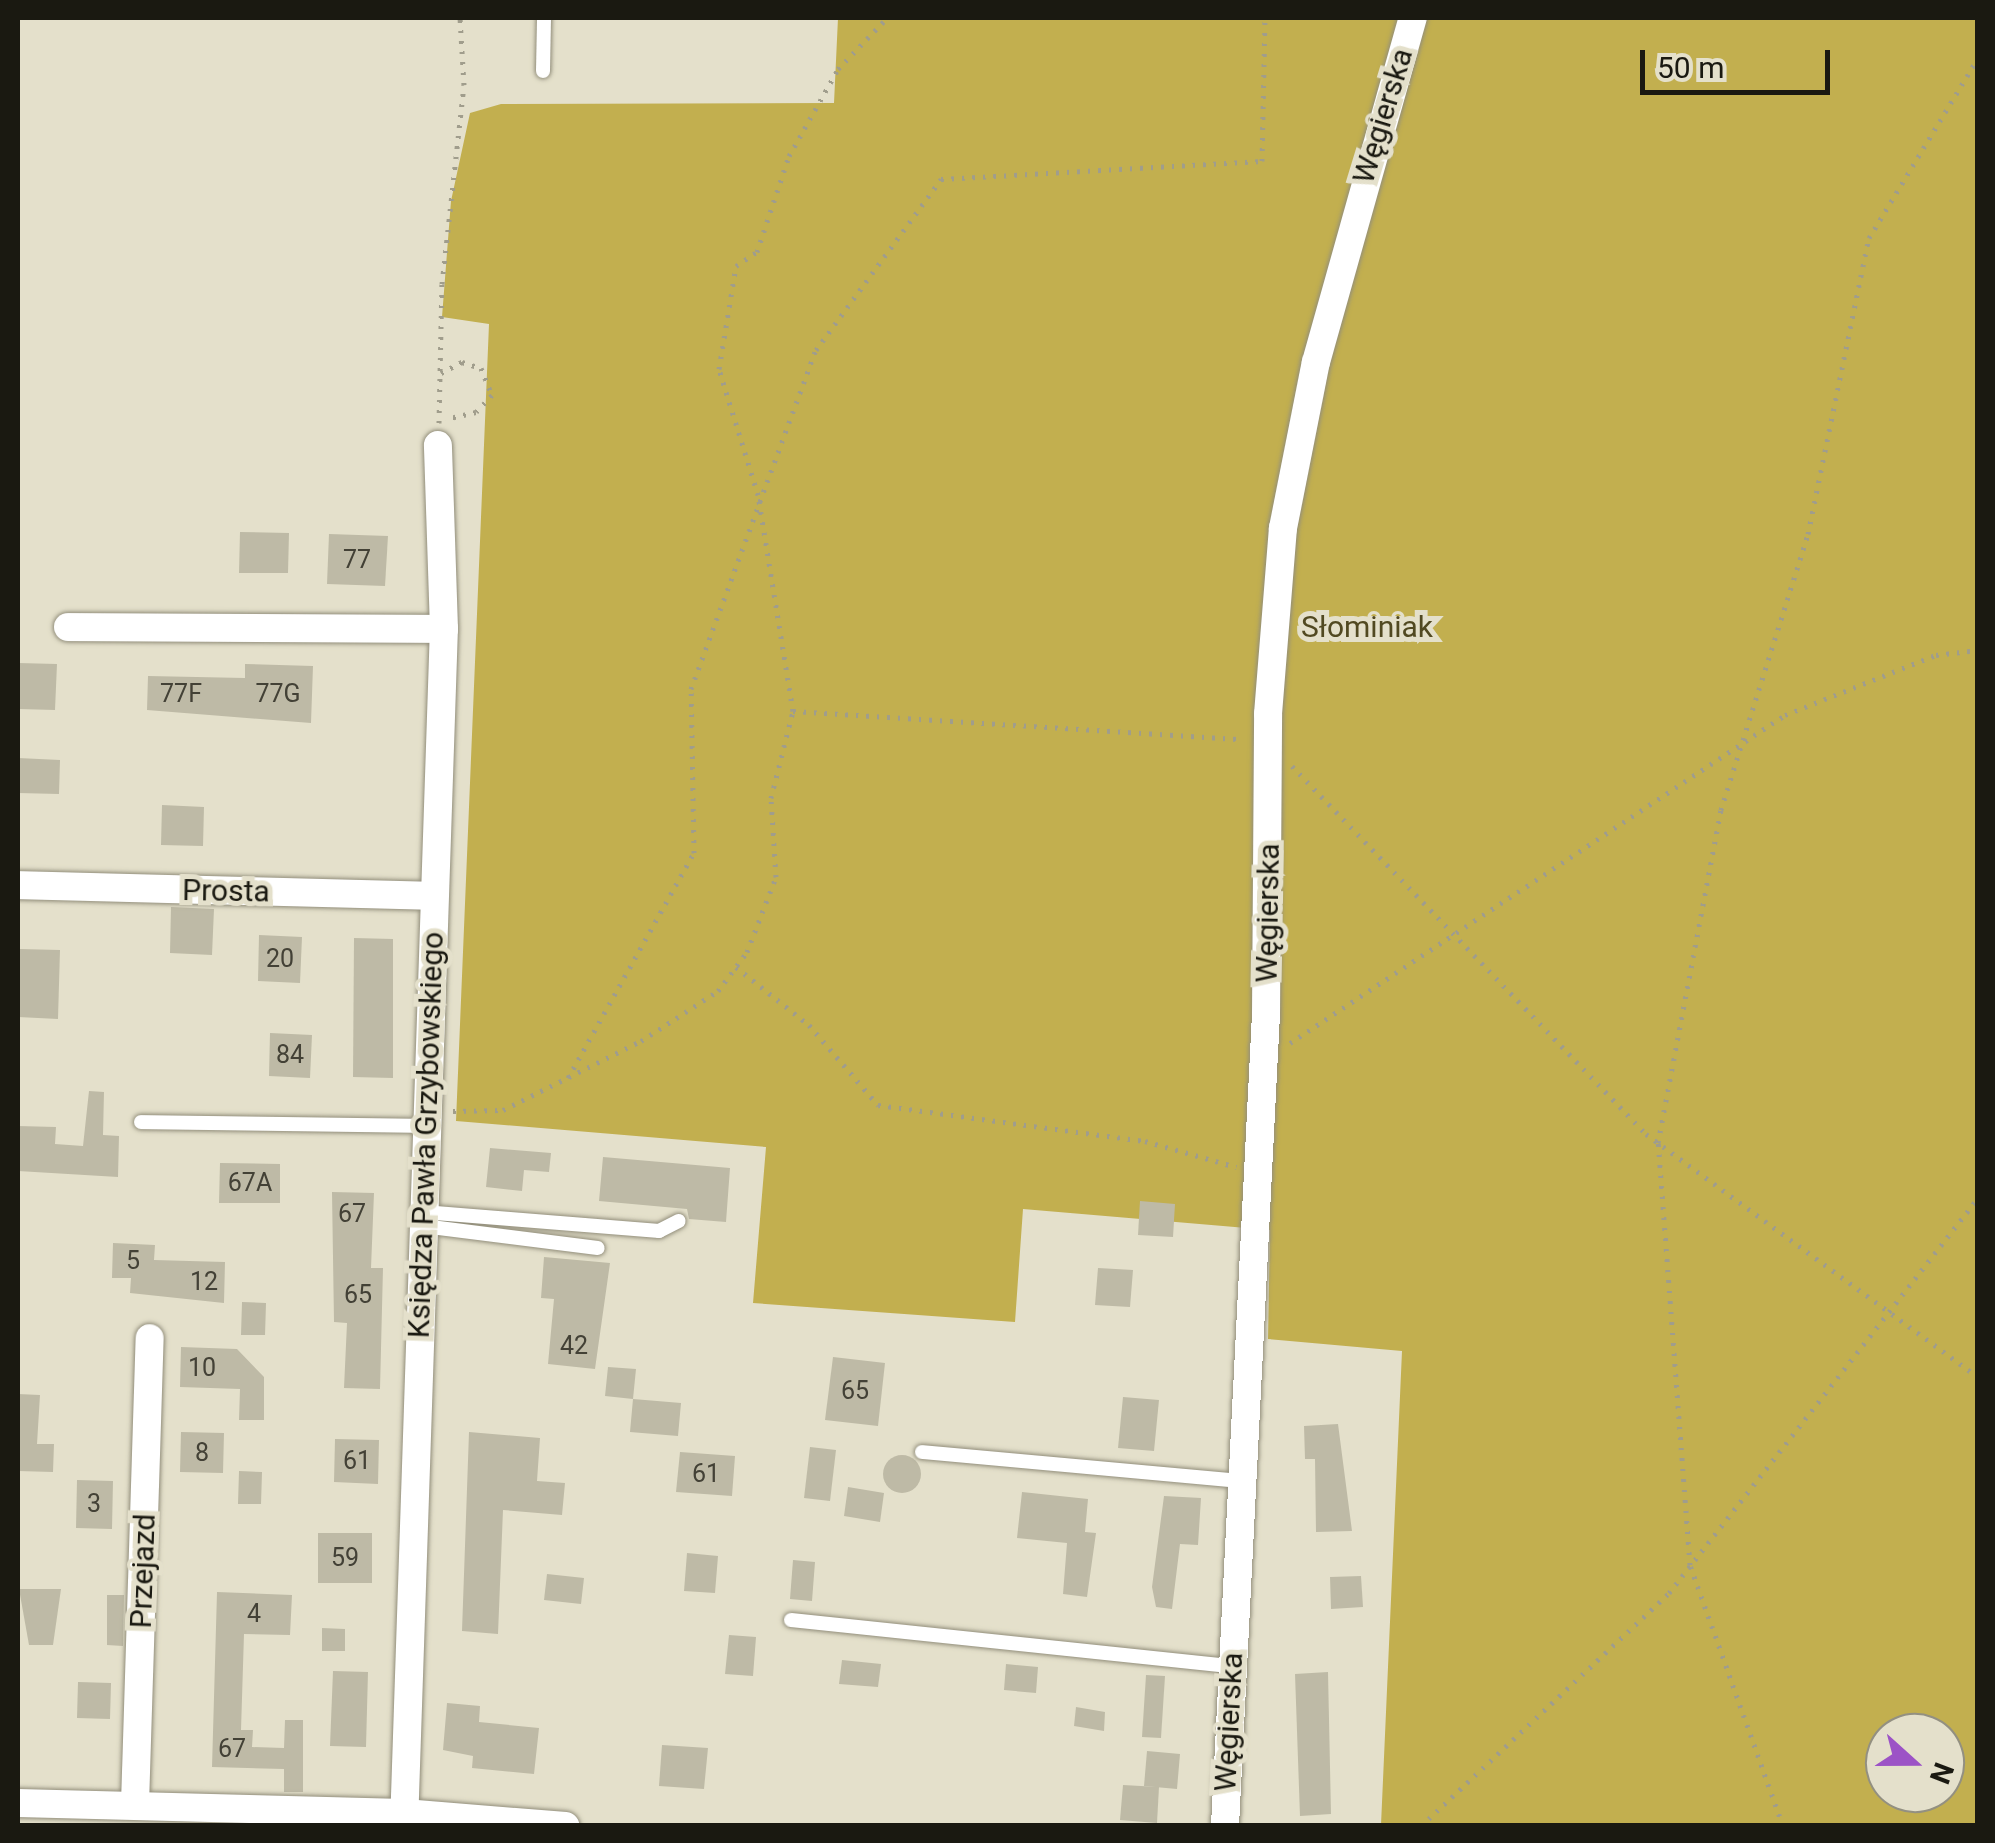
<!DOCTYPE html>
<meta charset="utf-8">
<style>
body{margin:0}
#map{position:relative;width:1995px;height:1843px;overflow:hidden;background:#e4e0cb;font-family:Roboto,sans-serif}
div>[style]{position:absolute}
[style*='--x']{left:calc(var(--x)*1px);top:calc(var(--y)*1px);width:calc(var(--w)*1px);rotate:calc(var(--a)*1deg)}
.green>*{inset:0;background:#c2af4f}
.building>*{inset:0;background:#bebaa6}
.round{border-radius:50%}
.path>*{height:5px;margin-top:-2.5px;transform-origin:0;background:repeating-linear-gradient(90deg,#a09d8c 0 2.5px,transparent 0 10.5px)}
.roads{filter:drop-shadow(0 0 2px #928e7b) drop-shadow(0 0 2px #928e7b)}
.service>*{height:14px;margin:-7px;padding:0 7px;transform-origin:7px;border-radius:7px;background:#fff}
.minor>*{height:28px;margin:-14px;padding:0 14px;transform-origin:14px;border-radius:14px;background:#fff}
span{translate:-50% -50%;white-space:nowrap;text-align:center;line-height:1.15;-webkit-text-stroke:10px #e4e0cb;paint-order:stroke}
.number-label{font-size:25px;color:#434136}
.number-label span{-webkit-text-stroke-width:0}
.street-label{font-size:30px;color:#1a1911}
.park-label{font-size:30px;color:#514921}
.frame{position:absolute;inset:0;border:20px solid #1a1911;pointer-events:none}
.north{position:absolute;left:1865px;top:1713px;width:100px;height:100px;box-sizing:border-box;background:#e4e0cb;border:2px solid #939081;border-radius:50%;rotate:111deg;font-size:28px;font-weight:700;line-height:40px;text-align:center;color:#1a1911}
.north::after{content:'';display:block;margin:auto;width:35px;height:45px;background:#9c53c6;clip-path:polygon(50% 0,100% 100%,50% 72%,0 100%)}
.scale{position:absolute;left:1640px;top:50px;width:190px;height:45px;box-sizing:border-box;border:5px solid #1a1911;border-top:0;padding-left:12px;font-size:30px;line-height:35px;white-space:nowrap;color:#1a1911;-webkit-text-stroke:8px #e4e0cb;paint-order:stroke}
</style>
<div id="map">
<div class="green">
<div style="clip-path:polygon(evenodd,838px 18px,1977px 18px,1977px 1825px,1381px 1825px,1402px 1351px,1268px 1339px,1270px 1230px,1023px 1209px,1015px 1322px,753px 1303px,766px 1147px,456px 1121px,489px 324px,442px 317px,451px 201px,470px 113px,501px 104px,834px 103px,838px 18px,1885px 1733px,1945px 1733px,1945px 1793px,1885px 1793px,1885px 1733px)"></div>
</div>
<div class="building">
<div style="clip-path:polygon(240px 532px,289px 533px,288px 573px,239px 573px)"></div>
<div style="clip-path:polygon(329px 534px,388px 536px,385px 586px,327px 584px)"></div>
<div style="clip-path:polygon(18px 663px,57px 664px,55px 710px,18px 709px)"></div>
<div style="clip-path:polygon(245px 664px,313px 666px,311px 723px,147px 710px,148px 676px,245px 678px)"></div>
<div style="clip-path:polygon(18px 758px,60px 760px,59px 794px,18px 793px)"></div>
<div style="clip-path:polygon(162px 805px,204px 807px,203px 846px,161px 845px)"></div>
<div style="clip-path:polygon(171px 907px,214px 909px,212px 955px,170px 953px)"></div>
<div style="clip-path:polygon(259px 935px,302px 937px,300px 983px,258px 981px)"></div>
<div style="clip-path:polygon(354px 938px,393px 939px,393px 1078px,353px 1077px)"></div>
<div style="clip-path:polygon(19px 949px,60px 950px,58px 1019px,18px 1017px)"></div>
<div style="clip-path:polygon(270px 1033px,312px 1035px,310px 1078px,269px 1076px)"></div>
<div style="clip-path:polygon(89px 1091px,104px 1092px,103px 1135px,119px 1136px,118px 1177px,18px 1171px,18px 1126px,56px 1127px,55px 1144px,83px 1146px)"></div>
<div style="clip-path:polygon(490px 1148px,551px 1153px,549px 1172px,524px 1170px,522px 1191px,486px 1187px)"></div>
<div style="clip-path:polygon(603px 1157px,730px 1168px,726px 1222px,689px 1219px,687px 1209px,599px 1201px)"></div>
<div style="clip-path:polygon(220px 1163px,280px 1164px,280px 1203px,219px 1203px)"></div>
<div style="clip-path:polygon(332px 1192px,374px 1193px,371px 1268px,383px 1268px,380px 1389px,344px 1388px,347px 1323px,334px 1322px)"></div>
<div style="clip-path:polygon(1140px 1201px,1175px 1204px,1173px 1237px,1138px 1235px)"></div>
<div style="clip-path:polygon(113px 1243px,155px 1245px,154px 1260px,225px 1262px,224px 1303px,130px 1293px,131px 1278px,112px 1278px)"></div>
<div style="clip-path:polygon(544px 1257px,610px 1263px,595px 1369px,548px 1364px,554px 1299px,541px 1298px)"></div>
<div style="clip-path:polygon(1098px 1268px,1133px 1270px,1130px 1307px,1095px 1305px)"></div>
<div style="clip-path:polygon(242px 1302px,266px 1303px,265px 1335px,241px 1335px)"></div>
<div style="clip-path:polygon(181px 1347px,237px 1349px,264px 1377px,264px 1420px,239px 1420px,240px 1389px,180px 1387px)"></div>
<div style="clip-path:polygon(833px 1357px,885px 1363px,878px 1426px,825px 1420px)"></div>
<div style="clip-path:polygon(608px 1367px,636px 1369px,633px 1399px,605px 1396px)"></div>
<div style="clip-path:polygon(18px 1394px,40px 1395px,37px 1444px,54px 1444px,53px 1472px,18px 1471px)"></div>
<div style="clip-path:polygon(1123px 1397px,1159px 1400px,1154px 1451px,1118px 1448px)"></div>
<div style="clip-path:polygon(633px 1399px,681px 1403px,678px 1436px,630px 1432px)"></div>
<div style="clip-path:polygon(1338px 1424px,1352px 1531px,1316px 1532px,1315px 1459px,1305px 1459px,1304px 1426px)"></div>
<div style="clip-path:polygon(181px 1432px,224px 1433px,223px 1473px,180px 1472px)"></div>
<div style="clip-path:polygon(469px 1432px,540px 1438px,537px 1481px,565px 1483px,562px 1515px,503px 1510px,498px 1634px,462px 1631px)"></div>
<div style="clip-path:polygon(335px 1439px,379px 1440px,378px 1484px,334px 1482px)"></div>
<div style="clip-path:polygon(810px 1447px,836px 1450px,830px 1501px,804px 1498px)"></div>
<div style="clip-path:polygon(680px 1452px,735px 1456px,732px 1496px,676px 1492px)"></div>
<div class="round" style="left:883px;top:1455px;width:38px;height:38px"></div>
<div style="clip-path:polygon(239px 1471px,262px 1472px,261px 1504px,238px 1504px)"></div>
<div style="clip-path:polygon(77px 1480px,113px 1481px,112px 1529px,76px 1528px)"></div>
<div style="clip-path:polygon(848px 1487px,884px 1493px,880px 1522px,844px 1516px)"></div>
<div style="clip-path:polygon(1022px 1492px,1088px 1499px,1085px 1532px,1096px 1533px,1087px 1597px,1063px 1594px,1067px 1543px,1017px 1538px)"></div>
<div style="clip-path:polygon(1164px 1496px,1201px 1498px,1198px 1545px,1180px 1544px,1172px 1609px,1156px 1607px,1152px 1587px)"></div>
<div style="clip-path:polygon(318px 1533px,372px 1533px,372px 1583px,318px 1583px)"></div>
<div style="clip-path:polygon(687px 1553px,718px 1556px,715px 1593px,684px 1591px)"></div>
<div style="clip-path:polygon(793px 1560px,815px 1562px,812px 1601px,790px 1599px)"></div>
<div style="clip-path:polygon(547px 1574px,584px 1578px,581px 1604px,544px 1600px)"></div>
<div style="clip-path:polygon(1361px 1576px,1363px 1607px,1331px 1609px,1330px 1577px)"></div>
<div style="clip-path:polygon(19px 1589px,61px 1589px,53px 1645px,29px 1645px)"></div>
<div style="clip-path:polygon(217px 1592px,292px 1595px,290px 1635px,244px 1634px,241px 1730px,253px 1730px,252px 1747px,284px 1748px,285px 1720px,303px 1720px,303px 1792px,284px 1792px,284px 1769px,212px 1767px)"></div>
<div style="clip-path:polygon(107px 1595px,124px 1595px,123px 1646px,107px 1645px)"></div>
<div style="clip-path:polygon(322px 1628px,345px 1629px,345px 1651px,322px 1651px)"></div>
<div style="clip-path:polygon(729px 1635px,756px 1637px,753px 1676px,725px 1674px)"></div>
<div style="clip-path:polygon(842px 1660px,881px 1664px,878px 1687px,839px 1684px)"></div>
<div style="clip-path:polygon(1006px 1664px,1038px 1667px,1036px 1693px,1004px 1690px)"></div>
<div style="clip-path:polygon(333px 1671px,368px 1672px,366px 1747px,330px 1746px)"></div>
<div style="clip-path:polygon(1328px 1672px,1331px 1814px,1300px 1816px,1295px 1674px)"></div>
<div style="clip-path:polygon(1146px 1675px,1165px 1676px,1161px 1738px,1142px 1737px)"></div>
<div style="clip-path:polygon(78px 1682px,111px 1683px,110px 1719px,77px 1718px)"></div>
<div style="clip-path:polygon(447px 1703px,480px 1706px,479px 1722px,539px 1728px,534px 1774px,472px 1768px,473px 1756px,443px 1750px)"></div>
<div style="clip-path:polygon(1076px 1707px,1105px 1712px,1104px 1731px,1074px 1726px)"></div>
<div style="clip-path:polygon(662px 1745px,708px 1748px,704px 1789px,659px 1786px)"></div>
<div style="clip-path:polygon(1147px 1751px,1180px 1754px,1177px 1789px,1144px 1786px)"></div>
<div style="clip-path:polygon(1123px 1785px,1159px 1787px,1157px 1823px,1120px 1820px)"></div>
</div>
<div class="path">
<div style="--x:441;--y:373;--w:24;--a:-28"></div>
<div style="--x:462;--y:362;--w:20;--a:18"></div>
<div style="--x:481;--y:368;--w:29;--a:68"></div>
<div style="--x:492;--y:395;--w:23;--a:133"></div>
<div style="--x:476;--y:412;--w:31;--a:167"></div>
<div style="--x:439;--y:423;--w:139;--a:-88.8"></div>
<div style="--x:442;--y:284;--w:200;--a:-83.7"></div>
<div style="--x:464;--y:85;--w:67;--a:-93.4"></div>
<div style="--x:793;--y:711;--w:449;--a:3.6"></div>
<div style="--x:1292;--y:766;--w:511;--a:46.11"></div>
<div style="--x:1646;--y:1134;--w:411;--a:36.2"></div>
<div style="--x:736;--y:967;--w:93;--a:38.5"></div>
<div style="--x:809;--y:1025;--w:106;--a:49.2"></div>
<div style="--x:878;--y:1105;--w:269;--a:7.7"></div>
<div style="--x:1145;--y:1141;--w:95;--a:15.9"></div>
<div style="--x:1290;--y:1043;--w:594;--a:-33.53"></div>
<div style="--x:1785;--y:715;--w:162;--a:-21.7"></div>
<div style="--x:1936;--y:655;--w:42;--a:-6.8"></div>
<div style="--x:568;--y:1078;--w:258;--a:-60.8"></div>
<div style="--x:694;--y:853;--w:164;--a:-91"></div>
<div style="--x:691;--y:689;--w:361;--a:-69.8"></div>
<div style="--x:816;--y:350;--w:212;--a:-53.8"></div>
<div style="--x:941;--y:179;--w:322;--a:-3.2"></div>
<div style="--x:1262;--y:161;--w:143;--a:-88.8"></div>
<div style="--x:453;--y:1111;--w:50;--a:-1.1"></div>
<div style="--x:503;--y:1110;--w:154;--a:-26.6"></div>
<div style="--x:641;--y:1041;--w:92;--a:-33"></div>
<div style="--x:718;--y:991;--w:49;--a:-53.4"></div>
<div style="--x:747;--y:952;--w:80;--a:-68.9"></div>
<div style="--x:776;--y:877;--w:79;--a:-93.6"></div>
<div style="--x:771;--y:798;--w:90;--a:-75.8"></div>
<div style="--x:793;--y:711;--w:219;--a:-99.2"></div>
<div style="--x:758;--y:495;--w:132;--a:-107.2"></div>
<div style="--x:719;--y:369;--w:104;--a:-80.6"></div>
<div style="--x:736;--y:266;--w:25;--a:-34"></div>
<div style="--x:757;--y:252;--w:101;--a:-71.6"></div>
<div style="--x:789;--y:156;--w:100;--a:-60.6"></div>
<div style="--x:838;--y:69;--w:71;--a:-46.1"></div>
<div style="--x:1421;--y:1826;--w:340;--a:-43.2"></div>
<div style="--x:1669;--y:1593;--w:502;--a:-51.96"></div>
<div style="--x:1783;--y:1826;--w:277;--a:-109.6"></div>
<div style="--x:1690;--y:1565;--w:423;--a:-94.3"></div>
<div style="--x:1658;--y:1143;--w:339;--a:-79.3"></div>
<div style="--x:1721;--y:810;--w:289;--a:-72.5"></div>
<div style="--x:1808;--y:534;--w:302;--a:-78.4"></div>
<div style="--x:1869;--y:238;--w:210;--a:-58.8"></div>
</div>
<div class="roads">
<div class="service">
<div style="--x:543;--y:71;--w:53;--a:-88.9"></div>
<div style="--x:141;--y:1122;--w:284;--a:0.8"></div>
<div style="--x:423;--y:1212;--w:237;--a:4.6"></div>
<div style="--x:659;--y:1231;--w:22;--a:-27"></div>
<div style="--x:423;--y:1226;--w:176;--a:7.2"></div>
<div style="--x:922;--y:1452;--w:321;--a:5.2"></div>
<div style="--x:791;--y:1620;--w:443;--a:6"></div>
</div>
<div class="minor">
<div style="--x:68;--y:627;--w:376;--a:0.3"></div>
<div style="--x:18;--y:885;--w:416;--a:1.5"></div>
<div style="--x:18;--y:1803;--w:386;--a:1.5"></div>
<div style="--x:404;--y:1813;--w:162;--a:4.6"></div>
<div style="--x:135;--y:1804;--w:466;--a:-88.2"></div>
<div style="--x:404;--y:1826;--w:1198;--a:-88.09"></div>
<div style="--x:444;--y:629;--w:184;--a:-91.9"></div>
<div style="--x:1225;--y:1826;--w:812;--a:-87.11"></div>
<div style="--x:1266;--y:1015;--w:301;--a:-89.6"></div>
<div style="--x:1268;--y:714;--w:187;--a:-85.4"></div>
<div style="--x:1283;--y:528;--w:169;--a:-78.8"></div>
<div style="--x:1316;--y:362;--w:357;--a:-74.3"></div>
</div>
</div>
<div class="number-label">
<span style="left:357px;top:560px">77</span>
<span style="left:181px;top:694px">77F</span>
<span style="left:278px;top:694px">77G</span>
<span style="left:280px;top:959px">20</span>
<span style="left:290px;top:1055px">84</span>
<span style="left:250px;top:1183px">67A</span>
<span style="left:352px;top:1214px">67</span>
<span style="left:133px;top:1261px">5</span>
<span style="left:204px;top:1282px">12</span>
<span style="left:358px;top:1295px">65</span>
<span style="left:574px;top:1346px">42</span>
<span style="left:202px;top:1368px">10</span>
<span style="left:855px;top:1391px">65</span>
<span style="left:202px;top:1453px">8</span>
<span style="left:357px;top:1461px">61</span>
<span style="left:706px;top:1474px">61</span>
<span style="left:94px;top:1504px">3</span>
<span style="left:345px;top:1558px">59</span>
<span style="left:254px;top:1614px">4</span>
<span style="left:232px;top:1749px">67</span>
</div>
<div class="street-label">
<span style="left:1383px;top:116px;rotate:-73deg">Węgierska</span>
<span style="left:226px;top:891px;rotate:1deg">Prosta</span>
<span style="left:1268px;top:913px;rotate:-89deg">Węgierska</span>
<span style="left:426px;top:1135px;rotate:-88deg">Księdza Pawła Grzybowskiego</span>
<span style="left:143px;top:1571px;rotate:-88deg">Przejazd</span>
<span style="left:1229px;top:1722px;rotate:-87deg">Węgierska</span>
</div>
<div class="park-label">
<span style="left:1367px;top:627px">Słominiak</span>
</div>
<div class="frame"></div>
<div class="north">N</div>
<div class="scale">50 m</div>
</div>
